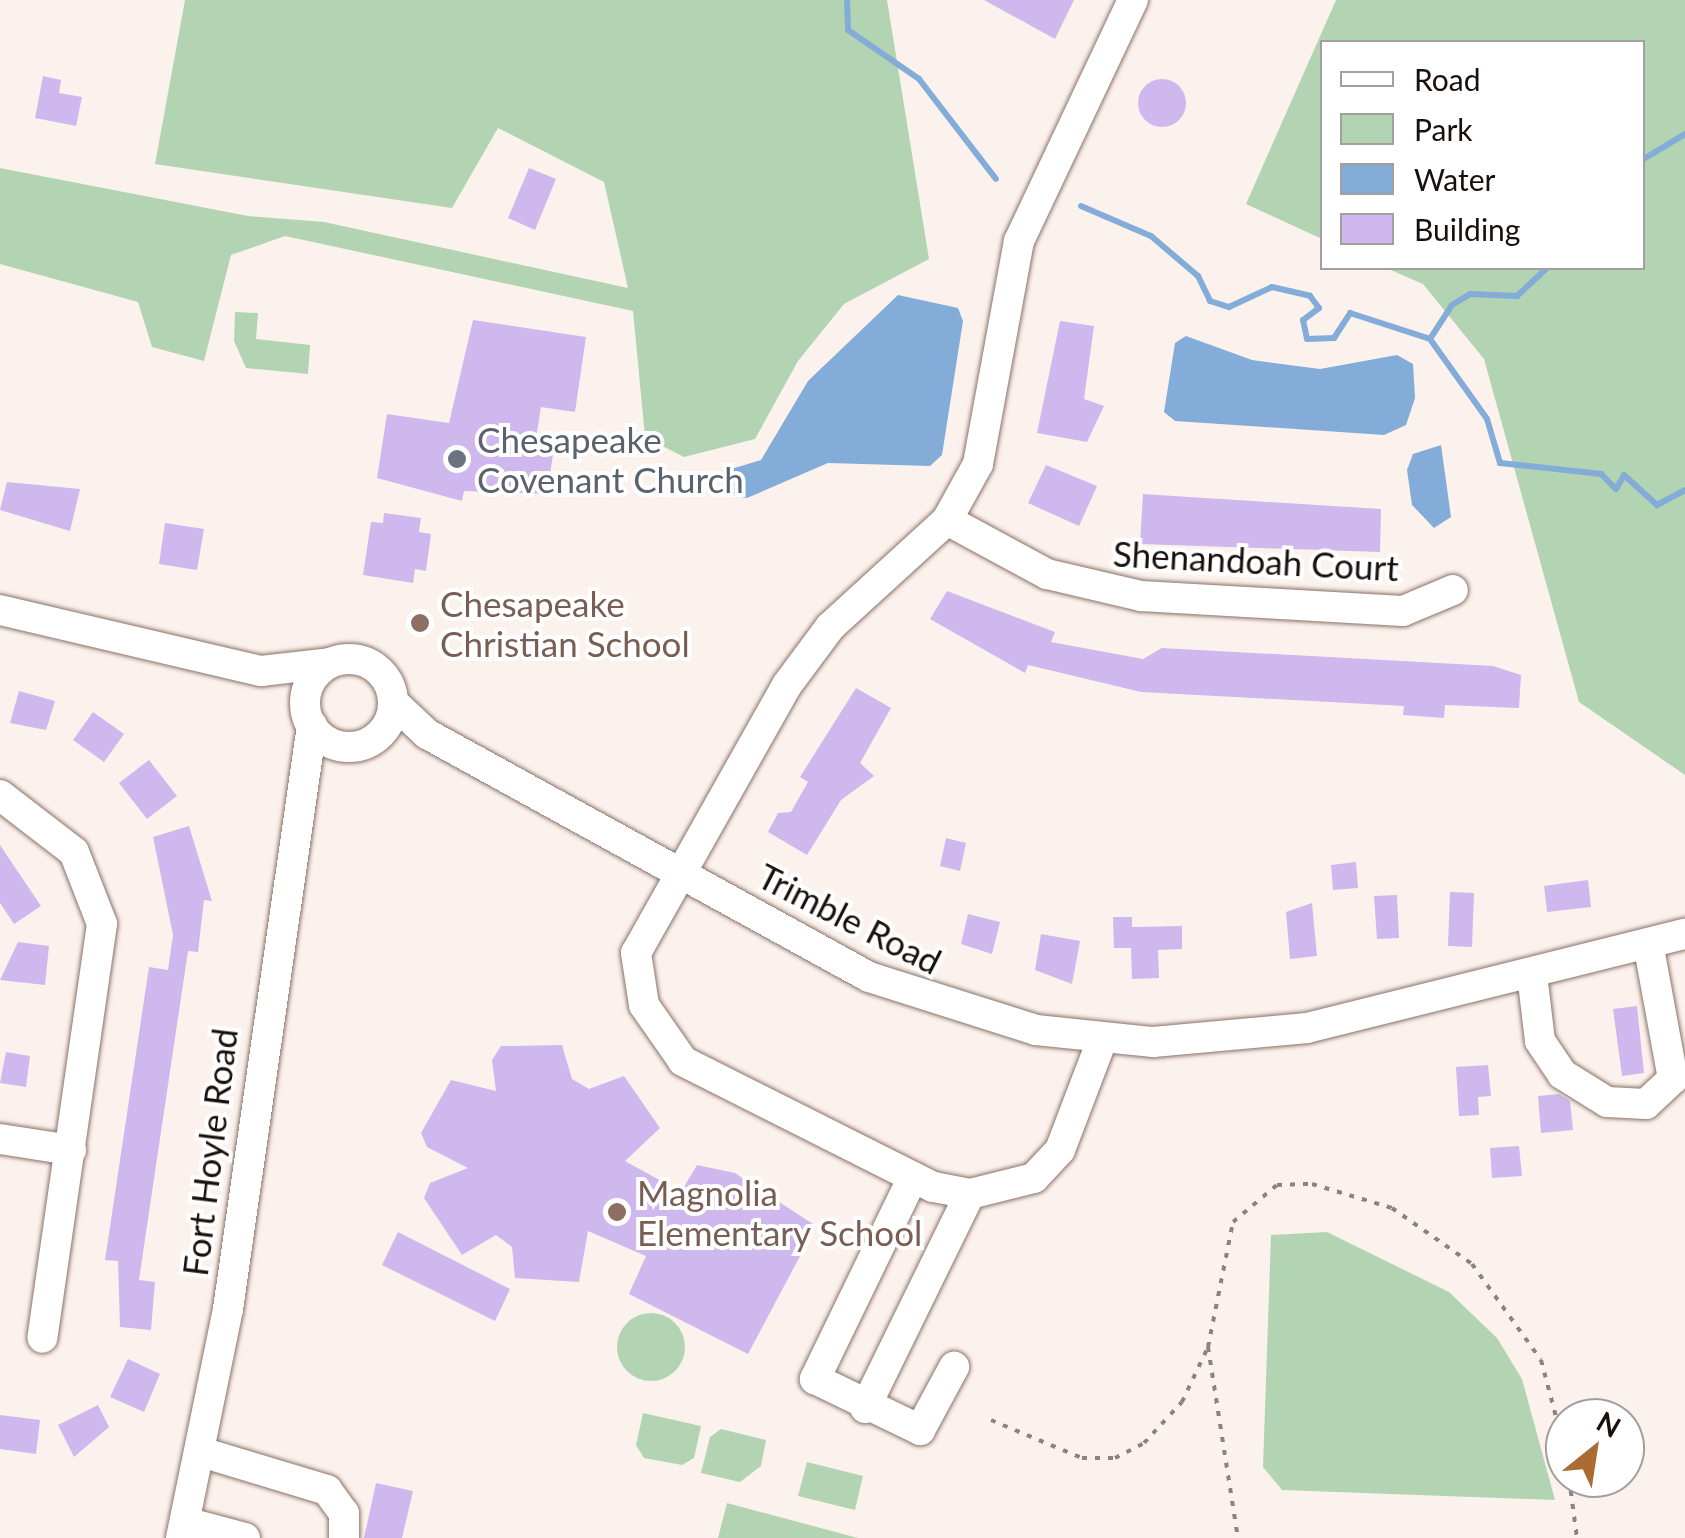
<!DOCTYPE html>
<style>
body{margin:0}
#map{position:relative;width:1685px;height:1538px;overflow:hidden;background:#fcf2ed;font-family:Lato,sans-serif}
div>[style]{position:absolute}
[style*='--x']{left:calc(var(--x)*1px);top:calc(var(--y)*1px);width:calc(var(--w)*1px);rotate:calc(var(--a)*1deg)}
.green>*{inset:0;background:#b3d4b2}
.round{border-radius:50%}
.water>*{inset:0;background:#83acd8}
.stream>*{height:6px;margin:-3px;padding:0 3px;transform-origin:3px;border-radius:3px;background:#83acd8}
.building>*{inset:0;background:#ceb8ed}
.path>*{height:4px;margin-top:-2px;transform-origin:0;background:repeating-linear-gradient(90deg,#8c837e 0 5px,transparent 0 13px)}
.roads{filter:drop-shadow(0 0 2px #887368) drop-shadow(0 0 2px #887368)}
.minor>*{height:30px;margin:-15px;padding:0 15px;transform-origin:15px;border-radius:15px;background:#fff}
.minor>.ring{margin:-15px;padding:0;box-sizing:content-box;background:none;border:30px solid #fff;border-radius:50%}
.dots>*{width:28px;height:28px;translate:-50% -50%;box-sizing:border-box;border:5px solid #fff;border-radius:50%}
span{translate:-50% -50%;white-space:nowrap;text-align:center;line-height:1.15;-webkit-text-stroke:8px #fff;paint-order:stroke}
.worship-label{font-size:35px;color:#5b616d}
.left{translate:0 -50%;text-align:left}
.street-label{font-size:35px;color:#18100c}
.education-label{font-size:35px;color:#785e54}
.legend{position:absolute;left:1320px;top:40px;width:325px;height:230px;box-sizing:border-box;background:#fff;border:2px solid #a39f9e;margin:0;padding:12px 18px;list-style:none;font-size:30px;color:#18100c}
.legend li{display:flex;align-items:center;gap:20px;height:50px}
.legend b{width:50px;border:2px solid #a39f9e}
.north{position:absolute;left:1545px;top:1398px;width:100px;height:100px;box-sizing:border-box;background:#fff;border:2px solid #a39f9e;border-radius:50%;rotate:30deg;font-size:28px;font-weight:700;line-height:40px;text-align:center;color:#18100c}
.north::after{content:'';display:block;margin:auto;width:35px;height:45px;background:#aa6c32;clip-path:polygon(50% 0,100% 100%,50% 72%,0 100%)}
</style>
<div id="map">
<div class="green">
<div style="clip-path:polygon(185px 0,887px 0,929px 259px,844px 304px,798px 361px,755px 439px,684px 457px,645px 437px,633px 311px,285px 236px,231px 255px,204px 361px,152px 347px,138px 302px,0 264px,0 168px,248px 216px,324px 222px,628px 288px,604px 182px,498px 128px,452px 208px,155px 164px)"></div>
<div style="clip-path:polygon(1336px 0,1685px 0,1685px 775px,1579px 702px,1484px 359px,1423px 284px,1386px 268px,1642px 268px,1642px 42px,1322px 42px,1322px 239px,1246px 204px)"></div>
<div style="clip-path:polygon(235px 312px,258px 313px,256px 339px,310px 345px,308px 374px,246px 368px,234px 341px)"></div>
<div style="clip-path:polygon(1327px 1232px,1449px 1292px,1497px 1338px,1522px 1379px,1555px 1500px,1282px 1490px,1263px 1467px,1271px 1235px)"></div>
<div class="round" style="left:617px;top:1313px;width:68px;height:68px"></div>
<div style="clip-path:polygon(643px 1413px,701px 1426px,694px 1458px,682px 1465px,644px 1458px,636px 1445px)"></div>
<div style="clip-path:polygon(721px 1429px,766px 1440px,761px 1466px,740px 1482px,701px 1473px,710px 1437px)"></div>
<div style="clip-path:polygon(807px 1462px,863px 1476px,855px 1510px,798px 1496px)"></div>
<div style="clip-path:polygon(727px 1503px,858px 1538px,718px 1538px)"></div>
</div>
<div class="water">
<div style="clip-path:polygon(898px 295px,958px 308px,963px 321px,942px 455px,930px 466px,828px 463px,747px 498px,728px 495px,718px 473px,761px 460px,808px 381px)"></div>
<div style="clip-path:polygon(1186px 336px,1252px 360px,1320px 369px,1397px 355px,1413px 364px,1415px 398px,1406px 425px,1384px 435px,1175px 421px,1164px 412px,1175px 343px)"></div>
<div style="clip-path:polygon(1441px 445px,1451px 517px,1434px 528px,1412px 505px,1407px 470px,1413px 454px)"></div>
</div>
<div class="stream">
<div style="--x:847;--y:0;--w:30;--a:88"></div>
<div style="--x:848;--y:30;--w:86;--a:34.6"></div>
<div style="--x:919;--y:79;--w:126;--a:52.4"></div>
<div style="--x:1642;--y:160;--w:50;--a:-31.2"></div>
<div style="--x:1081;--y:206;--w:76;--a:23.2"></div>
<div style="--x:1151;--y:236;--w:62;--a:40.4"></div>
<div style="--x:1198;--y:276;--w:28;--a:64"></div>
<div style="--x:1210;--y:301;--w:20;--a:18"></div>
<div style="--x:1229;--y:307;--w:47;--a:-24.9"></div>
<div style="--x:1272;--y:287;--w:39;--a:13"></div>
<div style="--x:1310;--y:296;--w:15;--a:53"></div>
<div style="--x:1319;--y:308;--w:20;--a:143"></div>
<div style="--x:1303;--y:320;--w:19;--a:78"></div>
<div style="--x:1307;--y:339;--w:27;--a:-2"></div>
<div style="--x:1334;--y:338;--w:30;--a:-57"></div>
<div style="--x:1350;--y:313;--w:84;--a:18"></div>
<div style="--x:1430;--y:339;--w:98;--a:54.5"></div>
<div style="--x:1487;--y:419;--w:46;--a:73.5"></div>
<div style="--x:1500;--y:463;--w:102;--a:6.2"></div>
<div style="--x:1601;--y:474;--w:21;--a:45"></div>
<div style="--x:1616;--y:489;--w:16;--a:-60"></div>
<div style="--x:1624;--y:475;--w:45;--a:42.3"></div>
<div style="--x:1657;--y:505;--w:32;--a:-28"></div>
<div style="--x:1430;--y:339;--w:40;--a:-57.1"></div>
<div style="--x:1452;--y:305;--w:21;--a:-31"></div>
<div style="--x:1470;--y:294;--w:47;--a:2.4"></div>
<div style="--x:1517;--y:296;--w:41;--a:-43"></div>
</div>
<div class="building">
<div style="clip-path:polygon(984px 0,1074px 0,1055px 39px)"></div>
<div style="clip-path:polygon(43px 76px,61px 80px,59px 93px,82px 97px,76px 126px,35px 118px)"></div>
<div class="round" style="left:1138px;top:79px;width:48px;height:48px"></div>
<div style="clip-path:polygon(529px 168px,556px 179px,535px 230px,508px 218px)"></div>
<div style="clip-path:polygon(473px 320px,586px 337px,575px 412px,541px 407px,535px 445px,554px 448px,547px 494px,464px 491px,462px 501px,377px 478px,387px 414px,449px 423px)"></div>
<div style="clip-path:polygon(1060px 321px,1094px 326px,1084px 399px,1104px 406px,1087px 442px,1037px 433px)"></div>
<div style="clip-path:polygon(1046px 465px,1097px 486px,1079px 526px,1028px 503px)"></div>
<div style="clip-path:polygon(7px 482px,80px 489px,70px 531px,0 510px)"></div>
<div style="clip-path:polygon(1143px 494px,1381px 509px,1380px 552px,1140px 544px)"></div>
<div style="clip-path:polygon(384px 513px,421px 518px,419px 532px,431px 534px,426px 571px,415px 569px,413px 583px,363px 575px,371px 522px,383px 523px)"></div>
<div style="clip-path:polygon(165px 523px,204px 529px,197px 570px,159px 564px)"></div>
<div style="clip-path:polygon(947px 591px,1055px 632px,1051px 642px,1143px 659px,1162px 648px,1493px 666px,1521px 675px,1519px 708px,1445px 705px,1444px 718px,1403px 715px,1404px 706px,1141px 692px,1028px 665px,1025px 673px,930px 619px)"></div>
<div style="clip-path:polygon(856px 688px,891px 708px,860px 763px,874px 776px,841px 800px,807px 855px,768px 832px,778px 813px,791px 812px,808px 782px,800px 777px)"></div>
<div style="clip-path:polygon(19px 691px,55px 701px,46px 730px,10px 723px)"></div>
<div style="clip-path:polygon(93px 712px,124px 734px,104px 762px,73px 740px)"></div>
<div style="clip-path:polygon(149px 760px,177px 796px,147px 819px,119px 783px)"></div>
<div style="clip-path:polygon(189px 826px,212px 901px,204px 900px,198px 952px,188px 951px,148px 1219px,139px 1280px,155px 1282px,151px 1330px,120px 1327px,118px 1261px,105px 1260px,149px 967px,168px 970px,173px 935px,153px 837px)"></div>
<div style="clip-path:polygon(946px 838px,966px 843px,960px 871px,940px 866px)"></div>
<div style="clip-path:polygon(0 845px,41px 906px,14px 924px,0 903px)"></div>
<div style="clip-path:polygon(1356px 862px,1358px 888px,1333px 890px,1331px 865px)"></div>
<div style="clip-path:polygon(1588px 880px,1591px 907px,1547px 912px,1544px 886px)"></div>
<div style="clip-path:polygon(1450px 892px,1474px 893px,1472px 947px,1448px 946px)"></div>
<div style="clip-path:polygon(1397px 895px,1399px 938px,1377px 939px,1374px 896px)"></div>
<div style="clip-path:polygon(1312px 903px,1317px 956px,1290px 959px,1286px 912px)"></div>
<div style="clip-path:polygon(968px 914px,1000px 922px,992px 954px,961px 944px)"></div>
<div style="clip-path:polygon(1113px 917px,1132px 917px,1132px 927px,1182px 926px,1182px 949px,1158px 950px,1159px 978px,1132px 979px,1131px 948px,1114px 948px)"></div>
<div style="clip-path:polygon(1041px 934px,1080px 941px,1072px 984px,1035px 970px)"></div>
<div style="clip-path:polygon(18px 942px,49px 946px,45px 985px,0 980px)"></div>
<div style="clip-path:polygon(1637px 1006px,1644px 1073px,1622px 1076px,1613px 1009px)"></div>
<div style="clip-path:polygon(562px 1045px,572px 1079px,589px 1089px,624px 1076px,660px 1128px,625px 1161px,681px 1192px,697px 1165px,735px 1173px,816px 1226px,748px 1354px,629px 1294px,646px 1256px,588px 1231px,579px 1282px,515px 1278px,512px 1247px,496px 1235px,462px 1255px,424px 1198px,430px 1183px,468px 1168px,427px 1147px,421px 1133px,451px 1080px,496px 1091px,492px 1060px,501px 1046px)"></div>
<div style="clip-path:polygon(6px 1052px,30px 1056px,26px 1087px,0 1083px)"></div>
<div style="clip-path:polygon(1488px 1065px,1491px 1096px,1478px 1097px,1479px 1115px,1459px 1116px,1456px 1067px)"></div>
<div style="clip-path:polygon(1559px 1094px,1570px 1101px,1573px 1130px,1541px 1133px,1538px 1096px)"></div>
<div style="clip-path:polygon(1519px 1146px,1522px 1176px,1492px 1178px,1490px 1148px)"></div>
<div style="clip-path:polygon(398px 1232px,510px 1289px,495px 1321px,382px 1265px)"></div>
<div style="clip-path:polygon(128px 1359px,160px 1374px,144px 1412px,110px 1397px)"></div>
<div style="clip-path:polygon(98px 1405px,109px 1427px,74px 1457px,58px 1425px)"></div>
<div style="clip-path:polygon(0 1415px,40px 1420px,36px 1454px,0 1449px)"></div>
<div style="clip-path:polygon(376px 1483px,413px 1491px,402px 1538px,364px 1538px)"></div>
</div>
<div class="path">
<div style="--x:1208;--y:1347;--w:193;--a:81.1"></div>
<div style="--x:991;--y:1420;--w:99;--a:22.7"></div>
<div style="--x:1082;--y:1458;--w:33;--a:0"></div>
<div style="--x:1115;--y:1458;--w:33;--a:-27"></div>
<div style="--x:1144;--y:1443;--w:56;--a:-47.2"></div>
<div style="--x:1182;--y:1402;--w:61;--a:-64.7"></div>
<div style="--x:1208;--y:1347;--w:127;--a:-78.7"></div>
<div style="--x:1233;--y:1222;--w:57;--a:-40.1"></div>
<div style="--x:1277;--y:1185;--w:35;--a:-2"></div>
<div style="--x:1312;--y:1184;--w:84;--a:16.7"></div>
<div style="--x:1392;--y:1208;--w:98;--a:35"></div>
<div style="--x:1472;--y:1264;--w:118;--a:54.3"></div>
<div style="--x:1541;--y:1360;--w:94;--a:75.2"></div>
<div style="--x:1569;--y:1478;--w:61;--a:82.4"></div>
</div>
<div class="roads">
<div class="minor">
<div style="--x:947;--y:520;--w:114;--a:28.4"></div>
<div style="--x:1047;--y:574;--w:97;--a:13.2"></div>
<div style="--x:1141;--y:596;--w:262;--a:3.3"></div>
<div style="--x:1403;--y:611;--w:54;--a:-22.8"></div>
<div style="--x:0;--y:610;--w:268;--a:13.2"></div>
<div style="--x:261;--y:671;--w:69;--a:-6.6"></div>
<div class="ring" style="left:305px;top:659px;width:58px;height:58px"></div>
<div style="--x:393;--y:702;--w:47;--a:43.3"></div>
<div style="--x:427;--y:734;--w:504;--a:28.8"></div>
<div style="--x:869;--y:977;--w:175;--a:17.6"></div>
<div style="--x:1036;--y:1030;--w:118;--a:5.9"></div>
<div style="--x:1153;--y:1042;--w:155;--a:-5.2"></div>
<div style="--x:1307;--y:1028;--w:390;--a:-14"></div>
<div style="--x:0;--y:795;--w:93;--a:37.6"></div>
<div style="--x:74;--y:852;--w:77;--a:68.7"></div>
<div style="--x:102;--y:924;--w:418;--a:98.2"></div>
<div style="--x:1532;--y:974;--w:67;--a:83.2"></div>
<div style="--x:1540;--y:1041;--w:40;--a:56"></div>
<div style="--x:1562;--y:1074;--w:53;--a:31.9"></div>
<div style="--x:1607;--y:1102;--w:39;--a:3"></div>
<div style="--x:1646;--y:1104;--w:37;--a:-43"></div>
<div style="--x:1673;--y:1079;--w:138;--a:-100.4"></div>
<div style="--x:1102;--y:1040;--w:118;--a:110.9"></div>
<div style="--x:1060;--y:1150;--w:38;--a:133"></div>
<div style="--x:1034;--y:1178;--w:66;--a:166"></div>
<div style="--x:970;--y:1194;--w:38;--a:-169"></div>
<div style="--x:933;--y:1187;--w:280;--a:-153.3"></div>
<div style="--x:683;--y:1061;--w:68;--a:-124.9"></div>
<div style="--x:644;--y:1005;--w:53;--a:-98.7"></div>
<div style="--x:636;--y:953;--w:308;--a:-60.6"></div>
<div style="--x:787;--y:685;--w:72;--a:-53.4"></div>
<div style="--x:830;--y:627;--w:159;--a:-42.4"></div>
<div style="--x:947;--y:520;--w:64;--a:-61"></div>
<div style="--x:978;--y:464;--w:227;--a:-79.6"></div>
<div style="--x:1019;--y:241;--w:267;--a:-64.7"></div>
<div style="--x:0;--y:1139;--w:72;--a:8.8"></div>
<div style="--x:913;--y:1177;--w:225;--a:115.9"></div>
<div style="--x:815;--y:1379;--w:117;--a:25.9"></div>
<div style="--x:920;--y:1430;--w:72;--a:-61.6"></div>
<div style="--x:865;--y:1408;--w:238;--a:-63.9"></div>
<div style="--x:201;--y:1452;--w:132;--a:16.8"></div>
<div style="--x:327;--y:1490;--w:29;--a:54"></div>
<div style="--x:344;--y:1513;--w:25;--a:90"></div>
<div style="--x:185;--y:1522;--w:62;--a:14.9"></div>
<div style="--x:181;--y:1538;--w:234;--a:-78.4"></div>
<div style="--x:228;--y:1309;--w:590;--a:-81.81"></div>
</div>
</div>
<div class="dots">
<div style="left:457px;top:459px;background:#6b7280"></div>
<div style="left:420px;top:623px;background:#8d6e63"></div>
<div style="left:617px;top:1212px;background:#8d6e63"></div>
</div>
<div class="worship-label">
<span class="left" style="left:477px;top:459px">Chesapeake<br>Covenant Church</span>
</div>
<div class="street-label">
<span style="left:1256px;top:560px;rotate:3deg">Shenandoah Court</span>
<span style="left:850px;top:918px;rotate:27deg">Trimble Road</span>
<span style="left:209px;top:1152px;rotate:-83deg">Fort Hoyle Road</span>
</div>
<div class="education-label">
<span class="left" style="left:440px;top:623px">Chesapeake<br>Christian School</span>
<span class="left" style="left:637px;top:1212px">Magnolia<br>Elementary School</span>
</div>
<ul class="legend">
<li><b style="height:12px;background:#fff"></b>Road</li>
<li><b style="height:28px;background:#b3d4b2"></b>Park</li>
<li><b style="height:28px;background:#83acd8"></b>Water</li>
<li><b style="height:28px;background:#ceb8ed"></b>Building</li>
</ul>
<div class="north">N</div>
</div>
